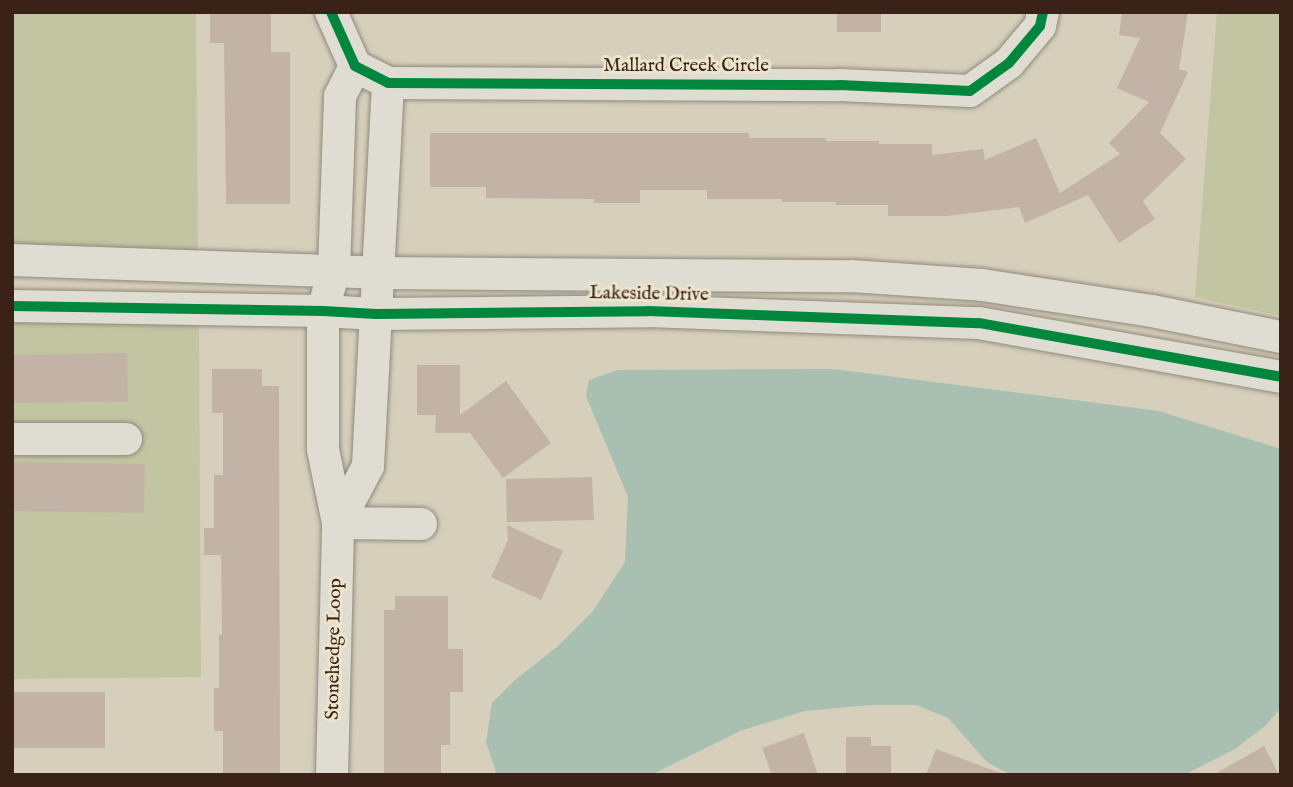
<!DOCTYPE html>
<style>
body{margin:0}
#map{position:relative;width:1293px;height:787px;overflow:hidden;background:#d6cfbb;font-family:"IM FELL English",serif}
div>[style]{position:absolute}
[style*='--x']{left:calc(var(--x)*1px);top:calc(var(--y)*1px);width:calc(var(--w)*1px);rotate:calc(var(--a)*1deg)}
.green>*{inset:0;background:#c2c5a1}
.water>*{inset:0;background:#a8bfb1}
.building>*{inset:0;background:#c3b3a6}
.roads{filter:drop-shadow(0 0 2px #91897d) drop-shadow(0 0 2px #91897d)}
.minor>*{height:32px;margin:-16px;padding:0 16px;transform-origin:16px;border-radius:16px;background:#dfdcd2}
.cycleway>*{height:10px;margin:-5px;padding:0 5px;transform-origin:5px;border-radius:5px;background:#00873e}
span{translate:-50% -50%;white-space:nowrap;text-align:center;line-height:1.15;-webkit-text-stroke:6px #ece4cb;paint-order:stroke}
.street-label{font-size:19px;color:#3a2219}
.frame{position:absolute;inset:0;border:14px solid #3a2219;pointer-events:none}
</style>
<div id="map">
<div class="green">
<div style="clip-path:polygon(12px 12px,196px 12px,198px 254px,12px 248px)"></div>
<div style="clip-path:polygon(1217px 12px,1281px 12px,1281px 316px,1195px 297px)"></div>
<div style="clip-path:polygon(12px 318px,199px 321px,201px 677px,12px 679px)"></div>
</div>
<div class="water">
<div style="clip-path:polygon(833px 369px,1159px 411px,1281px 449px,1281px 708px,1265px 726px,1235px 749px,1184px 775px,1012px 775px,988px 763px,948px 718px,916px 705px,870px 705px,805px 711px,740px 731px,651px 775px,497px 775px,486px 742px,492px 703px,515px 680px,557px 647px,593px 611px,625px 562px,628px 497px,586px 396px,589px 380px,618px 370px)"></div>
</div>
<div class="building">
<div style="clip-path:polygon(210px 12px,271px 12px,271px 52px,290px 52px,290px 204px,226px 204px,224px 43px,210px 43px)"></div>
<div style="clip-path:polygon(837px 12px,881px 12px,881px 32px,837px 32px)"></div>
<div style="clip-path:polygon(1122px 12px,1188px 12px,1179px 69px,1188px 72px,1160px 133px,1186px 159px,1143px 201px,1155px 219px,1119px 243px,1088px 195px,1025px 223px,1019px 207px,947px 216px,888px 216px,888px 205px,836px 205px,836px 202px,782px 202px,782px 199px,707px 199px,707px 190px,640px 190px,640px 203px,594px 203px,594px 199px,486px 198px,486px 187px,430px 187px,430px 133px,749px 133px,749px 138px,826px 138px,826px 141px,879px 141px,879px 144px,932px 144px,932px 155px,983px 149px,985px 160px,1036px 138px,1060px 193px,1120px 154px,1109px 143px,1149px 102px,1117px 88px,1140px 38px,1119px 35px)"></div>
<div style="clip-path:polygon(127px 353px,128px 402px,12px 403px,12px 355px)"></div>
<div style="clip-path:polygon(417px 365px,460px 365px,460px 415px,506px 381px,551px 443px,503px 478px,470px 433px,435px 433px,436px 415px,417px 415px)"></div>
<div style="clip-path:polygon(212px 369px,262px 369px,262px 386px,279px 386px,280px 775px,223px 775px,223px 731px,214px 731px,214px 688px,219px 688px,219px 635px,222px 635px,221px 555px,204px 555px,204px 528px,214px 528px,214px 475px,223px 475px,223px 413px,212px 413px)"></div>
<div style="clip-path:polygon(12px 462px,145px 464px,144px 513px,12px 511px)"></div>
<div style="clip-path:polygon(592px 477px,594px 520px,507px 522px,506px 479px)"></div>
<div style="clip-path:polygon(507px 525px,563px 551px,541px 600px,491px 577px,508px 540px)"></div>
<div style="clip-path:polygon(395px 596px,448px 596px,448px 649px,463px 649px,463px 692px,450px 692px,450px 745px,441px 745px,441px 775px,384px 775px,384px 610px,395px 610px)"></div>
<div style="clip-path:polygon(12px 692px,105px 692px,105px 748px,12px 748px)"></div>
<div style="clip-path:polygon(804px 733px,818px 775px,772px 775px,762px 748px)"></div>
<div style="clip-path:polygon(846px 737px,871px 737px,871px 746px,891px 746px,891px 775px,846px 775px)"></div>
<div style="clip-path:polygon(1264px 746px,1279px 775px,1213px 775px)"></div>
<div style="clip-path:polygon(936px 749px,1000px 773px,1000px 775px,926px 775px)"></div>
</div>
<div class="roads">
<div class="minor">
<div style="--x:331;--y:12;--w:59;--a:66"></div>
<div style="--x:355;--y:66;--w:37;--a:27"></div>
<div style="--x:388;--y:83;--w:452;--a:0.3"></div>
<div style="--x:840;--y:85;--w:130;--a:2.6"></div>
<div style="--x:970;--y:91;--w:48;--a:-35.7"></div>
<div style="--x:1009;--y:63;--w:48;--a:-50"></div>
<div style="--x:1040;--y:26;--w:14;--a:-78"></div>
<div style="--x:12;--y:260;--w:367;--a:2"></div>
<div style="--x:379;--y:273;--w:472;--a:0.4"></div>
<div style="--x:851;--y:276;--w:131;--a:3.9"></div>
<div style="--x:982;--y:285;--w:172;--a:8.7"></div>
<div style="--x:1152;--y:311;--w:132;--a:11.4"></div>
<div style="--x:12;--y:306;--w:311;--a:0.9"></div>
<div style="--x:323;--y:311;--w:53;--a:3.2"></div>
<div style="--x:376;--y:314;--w:272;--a:-0.6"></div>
<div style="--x:648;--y:311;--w:331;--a:2.1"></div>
<div style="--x:979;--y:323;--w:307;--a:10.1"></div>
<div style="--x:12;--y:439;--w:114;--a:0"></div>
<div style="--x:338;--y:523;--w:64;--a:-62.2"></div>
<div style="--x:368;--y:466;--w:384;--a:-87"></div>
<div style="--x:338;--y:523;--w:83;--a:0.7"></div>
<div style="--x:332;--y:775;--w:252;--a:-88.6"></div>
<div style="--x:338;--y:523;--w:76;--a:-101.5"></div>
<div style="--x:323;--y:449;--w:138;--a:-90"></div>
<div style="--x:323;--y:311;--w:42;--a:-75"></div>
<div style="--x:334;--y:270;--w:174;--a:-88"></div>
<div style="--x:340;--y:96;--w:34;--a:-63"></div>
</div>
</div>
<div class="cycleway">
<div style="--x:331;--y:12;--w:59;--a:66"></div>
<div style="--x:355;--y:66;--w:37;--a:27"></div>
<div style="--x:388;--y:83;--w:452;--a:0.3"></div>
<div style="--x:840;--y:85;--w:130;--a:2.6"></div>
<div style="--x:970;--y:91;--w:48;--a:-35.7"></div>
<div style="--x:1009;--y:63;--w:48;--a:-50"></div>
<div style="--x:1040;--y:26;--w:14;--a:-78"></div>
<div style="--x:12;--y:306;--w:311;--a:0.9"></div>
<div style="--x:323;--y:311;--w:53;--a:3.2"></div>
<div style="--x:376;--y:314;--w:272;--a:-0.6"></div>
<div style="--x:648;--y:311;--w:331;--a:2.1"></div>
<div style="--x:979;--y:323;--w:307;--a:10.1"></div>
</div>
<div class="street-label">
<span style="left:686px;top:67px">Mallard Creek Circle</span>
<span style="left:649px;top:295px;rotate:1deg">Lakeside Drive</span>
<span style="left:335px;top:649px;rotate:-89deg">Stonehedge Loop</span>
</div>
<div class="frame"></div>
</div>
